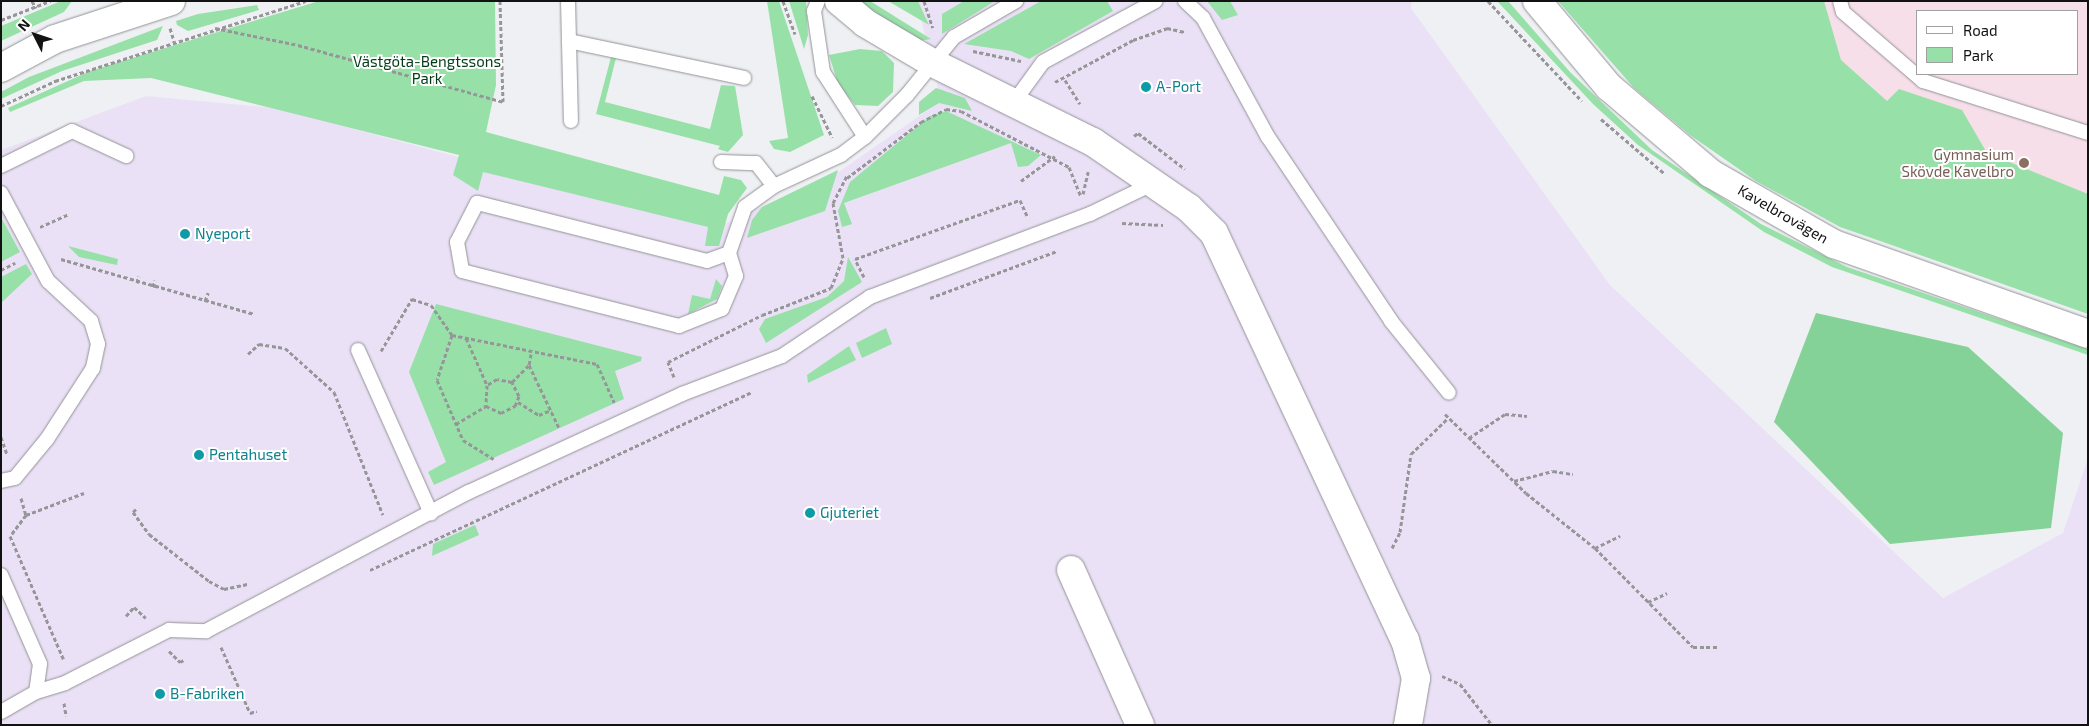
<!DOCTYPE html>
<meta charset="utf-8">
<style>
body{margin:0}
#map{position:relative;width:2089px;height:726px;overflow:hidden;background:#eff0f4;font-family:"Exo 2",sans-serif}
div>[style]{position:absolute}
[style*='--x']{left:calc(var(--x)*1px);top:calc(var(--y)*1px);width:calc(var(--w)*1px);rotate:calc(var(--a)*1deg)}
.industrial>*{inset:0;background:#ebe1f6}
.education>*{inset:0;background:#f7dfea}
.green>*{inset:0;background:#97e1a8}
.forest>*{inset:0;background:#84d297}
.path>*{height:3px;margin-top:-1.5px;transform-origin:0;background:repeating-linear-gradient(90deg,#969699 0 4px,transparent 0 6.5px)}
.roads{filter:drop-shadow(0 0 1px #929295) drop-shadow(0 0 1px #929295)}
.service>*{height:14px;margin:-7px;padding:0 7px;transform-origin:7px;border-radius:7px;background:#fff}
.minor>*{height:28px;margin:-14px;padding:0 14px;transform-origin:14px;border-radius:14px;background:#fff}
.secondary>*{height:28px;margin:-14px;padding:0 14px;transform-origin:14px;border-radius:14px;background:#fff}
.dots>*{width:14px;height:14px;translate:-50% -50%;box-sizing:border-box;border:2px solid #fff;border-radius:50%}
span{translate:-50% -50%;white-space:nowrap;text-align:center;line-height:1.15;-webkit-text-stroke:4px #fff;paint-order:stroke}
.park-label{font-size:15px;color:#003b17}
.culture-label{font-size:15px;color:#0d838f}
.left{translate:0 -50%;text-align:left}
.education-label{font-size:15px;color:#785e54}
.right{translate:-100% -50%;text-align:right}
.street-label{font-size:15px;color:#121213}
.frame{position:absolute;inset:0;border:2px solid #121213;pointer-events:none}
.legend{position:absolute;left:1916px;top:10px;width:162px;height:65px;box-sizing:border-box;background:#fff;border:1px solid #a0a0a1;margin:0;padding:6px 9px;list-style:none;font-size:15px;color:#121213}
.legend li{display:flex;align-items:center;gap:10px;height:25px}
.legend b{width:25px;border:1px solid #a0a0a1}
.north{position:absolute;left:10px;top:10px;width:50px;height:50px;-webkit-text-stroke:4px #fff;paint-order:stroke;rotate:311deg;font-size:14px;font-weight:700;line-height:20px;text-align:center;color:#121213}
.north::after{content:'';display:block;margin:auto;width:18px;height:22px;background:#121213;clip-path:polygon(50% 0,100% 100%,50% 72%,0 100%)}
</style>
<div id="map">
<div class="industrial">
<div style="clip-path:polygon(912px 1px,1412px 1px,1411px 8px,1610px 285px,1943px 598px,2063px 533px,2088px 458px,2088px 725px,1px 725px,1px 150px,146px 96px,276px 108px,718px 227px,840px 171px,941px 101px,921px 19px)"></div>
</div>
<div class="education">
<div style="clip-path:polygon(evenodd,1820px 1px,2088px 1px,2088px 245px,1833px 82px,1820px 1px,1918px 11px,2078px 11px,2078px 74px,1918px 74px,1918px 11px)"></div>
</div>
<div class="green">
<div style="clip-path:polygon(61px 1px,72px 1px,64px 12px,1px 41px,1px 26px)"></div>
<div style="clip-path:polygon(319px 1px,495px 1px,496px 85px,486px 132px,719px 195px,724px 176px,741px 180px,747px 188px,728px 214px,719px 246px,705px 246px,708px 227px,483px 172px,478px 191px,453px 175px,459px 155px,151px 78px,84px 81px,10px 112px,8px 108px,90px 71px)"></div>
<div style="clip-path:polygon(767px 1px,779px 1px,824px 135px,790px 152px,774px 149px,769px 141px,788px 138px)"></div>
<div style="clip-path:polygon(789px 1px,806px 1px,808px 35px,804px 49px)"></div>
<div style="clip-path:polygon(857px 1px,870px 1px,931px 39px,919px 41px)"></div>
<div style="clip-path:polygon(888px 1px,918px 1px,929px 25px)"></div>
<div style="clip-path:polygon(964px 1px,995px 1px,942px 34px,942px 14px)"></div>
<div style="clip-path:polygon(1041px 1px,1107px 1px,1113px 11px,1029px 59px,1011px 51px,964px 44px)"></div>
<div style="clip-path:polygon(1207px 1px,1230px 1px,1238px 15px,1222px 20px)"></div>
<div style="clip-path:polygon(1497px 1px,1508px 1px,1570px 72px,1652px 150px,1761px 224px,1847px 267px,2088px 349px,2088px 355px,1832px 267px,1764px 232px,1638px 145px,1593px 104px)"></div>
<div style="clip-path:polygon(1558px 1px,1824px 1px,1841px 60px,1887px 101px,1899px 89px,1962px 110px,1987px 153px,2088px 194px,2088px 314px,1840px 227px,1756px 181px,1690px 135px,1634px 88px)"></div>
<div style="clip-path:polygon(257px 5px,259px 10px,188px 31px,177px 25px,176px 21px,198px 14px)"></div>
<div style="clip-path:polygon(163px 26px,157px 40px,62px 71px,1px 99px,1px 92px,29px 77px)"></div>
<div style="clip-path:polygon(860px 49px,882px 51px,894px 63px,893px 92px,878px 106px,855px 105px,838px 84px,829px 55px)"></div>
<div style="clip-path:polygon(611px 57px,616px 58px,605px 102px,710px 129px,721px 85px,735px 86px,743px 135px,728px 152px,718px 149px,720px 146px,596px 114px)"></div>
<div style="clip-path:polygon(936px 88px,965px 98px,972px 111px,939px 103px,919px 115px,919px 102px)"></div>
<div style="clip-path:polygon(946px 111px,1041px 155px,1028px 166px,1018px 167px,1011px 143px,844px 203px,852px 224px,842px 227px,838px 211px,850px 182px,930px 116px)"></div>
<div style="clip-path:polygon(838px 170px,825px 211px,747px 238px,752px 220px,762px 207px)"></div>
<div style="clip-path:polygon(1px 217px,20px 252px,1px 262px)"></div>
<div style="clip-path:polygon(68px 246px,118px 259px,117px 265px,79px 257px)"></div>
<div style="clip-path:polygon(848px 257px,862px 282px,766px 343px,759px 329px,765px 319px,827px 297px,844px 281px)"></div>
<div style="clip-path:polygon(26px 264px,32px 274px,1px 303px,1px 277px)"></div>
<div style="clip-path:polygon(716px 279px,722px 286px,717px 299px,688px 314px,692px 295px,710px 299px)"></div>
<div style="clip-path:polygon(436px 304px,642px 357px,641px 361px,615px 371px,624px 399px,434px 485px,428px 472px,446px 462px,409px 372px)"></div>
<div style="clip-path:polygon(886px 328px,892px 344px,862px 358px,856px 343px)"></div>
<div style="clip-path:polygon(849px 346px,856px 360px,808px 383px,807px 375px)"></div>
<div style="clip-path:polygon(475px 525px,479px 535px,432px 556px,433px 544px)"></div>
</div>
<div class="forest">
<div style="clip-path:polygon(1816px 313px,1968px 347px,2063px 433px,2051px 528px,1890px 544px,1774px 422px)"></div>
</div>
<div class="path">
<div style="--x:32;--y:1;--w:8;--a:60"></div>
<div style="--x:783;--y:1;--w:35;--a:70"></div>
<div style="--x:924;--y:1;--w:28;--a:72"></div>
<div style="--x:1488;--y:1;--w:137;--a:46.8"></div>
<div style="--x:1;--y:20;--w:53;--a:-21.2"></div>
<div style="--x:170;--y:28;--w:14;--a:73"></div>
<div style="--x:215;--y:28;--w:85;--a:11.6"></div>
<div style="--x:298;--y:45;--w:213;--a:15.5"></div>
<div style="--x:503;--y:102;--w:101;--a:-91.7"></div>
<div style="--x:973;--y:51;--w:49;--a:11.8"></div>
<div style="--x:1065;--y:80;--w:28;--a:58"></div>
<div style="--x:1055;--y:82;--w:89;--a:-28.3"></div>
<div style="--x:1133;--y:40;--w:36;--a:-19"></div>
<div style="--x:1167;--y:28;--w:18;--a:13"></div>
<div style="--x:812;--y:96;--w:46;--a:64"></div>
<div style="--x:1;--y:106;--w:60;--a:-24.8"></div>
<div style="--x:55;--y:81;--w:263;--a:-17.7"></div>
<div style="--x:1601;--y:119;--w:83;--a:40.6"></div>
<div style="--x:1134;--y:136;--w:5;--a:-37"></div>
<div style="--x:1138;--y:133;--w:59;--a:37.5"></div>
<div style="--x:847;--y:178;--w:93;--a:-37.1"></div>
<div style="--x:921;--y:122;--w:28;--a:-27"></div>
<div style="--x:946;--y:109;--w:15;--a:8"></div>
<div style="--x:961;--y:111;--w:122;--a:27.4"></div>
<div style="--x:1069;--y:167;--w:31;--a:68"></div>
<div style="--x:1021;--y:181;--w:42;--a:-36.3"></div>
<div style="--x:1083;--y:194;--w:23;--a:-77"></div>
<div style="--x:1122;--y:223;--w:41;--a:2.8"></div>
<div style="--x:40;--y:227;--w:32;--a:-24"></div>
<div style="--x:61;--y:259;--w:201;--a:15.9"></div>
<div style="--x:1;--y:270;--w:16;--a:-27"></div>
<div style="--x:864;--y:277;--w:20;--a:-117"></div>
<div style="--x:855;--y:259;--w:175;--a:-19.7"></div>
<div style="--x:1020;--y:200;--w:17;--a:66"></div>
<div style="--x:137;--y:283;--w:7;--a:-74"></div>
<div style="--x:153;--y:287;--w:7;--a:-74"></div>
<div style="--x:930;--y:298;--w:135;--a:-20.3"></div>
<div style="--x:205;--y:301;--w:9;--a:-69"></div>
<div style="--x:452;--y:335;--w:47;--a:108.4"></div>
<div style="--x:437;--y:380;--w:65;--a:66.6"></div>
<div style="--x:463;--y:440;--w:36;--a:32"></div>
<div style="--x:466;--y:338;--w:51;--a:65.9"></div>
<div style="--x:381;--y:351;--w:61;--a:-59.2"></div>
<div style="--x:412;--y:299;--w:20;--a:18"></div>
<div style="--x:431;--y:305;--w:37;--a:55"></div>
<div style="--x:452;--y:335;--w:148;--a:11.3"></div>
<div style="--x:597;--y:364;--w:42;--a:65.9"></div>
<div style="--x:248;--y:354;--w:15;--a:-42"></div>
<div style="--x:259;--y:344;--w:26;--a:9"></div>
<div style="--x:285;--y:348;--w:66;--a:41.9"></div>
<div style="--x:334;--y:392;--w:132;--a:68.3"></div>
<div style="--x:531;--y:354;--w:11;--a:100"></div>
<div style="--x:529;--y:365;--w:70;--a:64.5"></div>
<div style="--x:674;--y:377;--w:16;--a:-112"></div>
<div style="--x:668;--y:362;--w:105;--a:-26.6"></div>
<div style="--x:762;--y:315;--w:74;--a:-21.4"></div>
<div style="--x:831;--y:288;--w:32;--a:-68"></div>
<div style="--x:843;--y:258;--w:56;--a:-100.3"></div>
<div style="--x:833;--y:203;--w:31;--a:-63"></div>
<div style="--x:512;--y:382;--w:24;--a:-45"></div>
<div style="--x:518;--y:402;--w:25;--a:32"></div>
<div style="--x:539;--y:415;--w:13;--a:-23"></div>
<div style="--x:1445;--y:414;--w:113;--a:44.3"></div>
<div style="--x:1526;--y:493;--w:88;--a:38.6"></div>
<div style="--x:1595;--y:548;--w:139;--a:45.3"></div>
<div style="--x:1693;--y:647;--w:26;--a:0"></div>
<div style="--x:456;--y:424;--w:35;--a:-31"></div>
<div style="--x:486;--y:406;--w:17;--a:25"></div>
<div style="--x:501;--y:413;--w:16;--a:-27"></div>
<div style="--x:515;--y:406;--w:11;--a:-68"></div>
<div style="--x:519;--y:396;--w:16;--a:-117"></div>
<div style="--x:512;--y:382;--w:15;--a:-169"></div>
<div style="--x:497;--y:379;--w:12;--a:149"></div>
<div style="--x:487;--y:385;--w:21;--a:93"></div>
<div style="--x:1;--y:437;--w:18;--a:71"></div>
<div style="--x:1469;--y:438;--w:43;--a:-33.7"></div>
<div style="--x:1505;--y:414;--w:22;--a:5"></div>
<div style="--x:1514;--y:481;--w:40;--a:-14.4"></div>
<div style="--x:1553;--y:471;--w:20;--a:9"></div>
<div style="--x:21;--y:498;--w:18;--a:74"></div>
<div style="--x:26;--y:515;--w:62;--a:-20.8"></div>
<div style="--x:136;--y:509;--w:4;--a:135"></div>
<div style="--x:133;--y:512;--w:27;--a:54"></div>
<div style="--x:149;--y:534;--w:76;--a:38.1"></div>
<div style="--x:209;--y:581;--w:17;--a:28"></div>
<div style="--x:224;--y:589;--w:24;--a:-12"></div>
<div style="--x:26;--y:515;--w:26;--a:127"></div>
<div style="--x:10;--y:536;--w:135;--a:66.5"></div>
<div style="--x:1392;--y:548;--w:18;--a:-63"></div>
<div style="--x:1400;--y:532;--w:79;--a:-82"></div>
<div style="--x:1411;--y:454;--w:52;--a:-44.2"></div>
<div style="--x:1595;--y:548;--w:28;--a:-26"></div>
<div style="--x:370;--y:570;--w:421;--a:-25"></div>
<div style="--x:1648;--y:602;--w:21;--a:-25"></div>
<div style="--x:126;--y:616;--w:12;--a:-48"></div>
<div style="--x:134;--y:607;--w:16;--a:43"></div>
<div style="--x:221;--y:647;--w:72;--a:66.3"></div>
<div style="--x:250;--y:713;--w:7;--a:-16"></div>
<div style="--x:169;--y:651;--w:16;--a:45"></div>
<div style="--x:180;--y:662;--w:4;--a:-27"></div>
<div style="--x:1442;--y:676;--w:20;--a:24"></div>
<div style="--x:1460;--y:684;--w:52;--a:52"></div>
<div style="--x:64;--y:703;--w:13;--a:81"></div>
</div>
<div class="roads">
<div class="service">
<div style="--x:568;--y:1;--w:120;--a:88.6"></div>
<div style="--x:818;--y:1;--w:11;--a:112"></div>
<div style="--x:814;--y:11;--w:62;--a:81.6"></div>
<div style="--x:823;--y:72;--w:77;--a:57.1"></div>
<div style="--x:1185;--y:1;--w:25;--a:43"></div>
<div style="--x:1203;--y:18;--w:136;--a:61.4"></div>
<div style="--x:1268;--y:137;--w:221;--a:56.2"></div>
<div style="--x:1391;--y:321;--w:92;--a:51.1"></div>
<div style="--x:1840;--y:1;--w:11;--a:75"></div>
<div style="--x:1843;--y:12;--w:106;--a:40.8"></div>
<div style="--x:1923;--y:81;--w:173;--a:17.5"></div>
<div style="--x:569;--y:41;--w:179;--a:11.9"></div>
<div style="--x:1014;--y:102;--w:49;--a:-54.1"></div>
<div style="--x:1043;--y:62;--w:128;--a:-28.4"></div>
<div style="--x:721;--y:162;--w:35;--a:2"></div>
<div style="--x:756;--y:163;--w:29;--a:52"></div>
<div style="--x:1;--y:166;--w:79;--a:-26.2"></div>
<div style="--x:72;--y:131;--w:60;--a:24.8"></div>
<div style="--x:1;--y:193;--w:100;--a:61.9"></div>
<div style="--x:48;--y:281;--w:59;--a:42.9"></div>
<div style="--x:91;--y:321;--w:24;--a:73"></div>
<div style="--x:98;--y:344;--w:25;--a:102"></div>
<div style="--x:93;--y:368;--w:85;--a:122.9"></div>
<div style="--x:47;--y:439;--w:50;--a:129.4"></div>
<div style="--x:15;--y:478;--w:14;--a:168"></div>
<div style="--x:729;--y:253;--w:23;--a:160"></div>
<div style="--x:707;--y:261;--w:237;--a:-165.8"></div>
<div style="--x:477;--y:203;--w:44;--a:117.1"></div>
<div style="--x:457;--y:242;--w:29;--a:80"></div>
<div style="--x:462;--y:271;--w:224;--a:14.2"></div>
<div style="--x:679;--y:326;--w:46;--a:-21.6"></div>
<div style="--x:722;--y:309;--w:36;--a:-67"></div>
<div style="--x:736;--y:276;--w:24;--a:-107"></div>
<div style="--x:729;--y:253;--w:49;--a:-70.8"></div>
<div style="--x:745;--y:207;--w:36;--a:-36"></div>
<div style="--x:774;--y:186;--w:74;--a:-24.8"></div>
<div style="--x:841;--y:155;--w:30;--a:-37"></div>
<div style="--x:865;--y:137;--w:59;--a:-45"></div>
<div style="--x:907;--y:95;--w:75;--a:-51"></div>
<div style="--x:954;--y:37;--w:72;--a:-30.1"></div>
<div style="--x:358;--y:350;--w:179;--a:65.9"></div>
<div style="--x:1;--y:575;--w:97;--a:66.3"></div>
<div style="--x:40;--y:664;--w:28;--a:98"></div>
<div style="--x:36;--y:692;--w:40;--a:150.3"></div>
<div style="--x:36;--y:692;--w:30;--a:-17"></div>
<div style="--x:65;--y:683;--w:117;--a:-27"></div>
<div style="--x:169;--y:630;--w:37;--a:2"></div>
<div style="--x:206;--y:631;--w:297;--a:-27.9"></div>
<div style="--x:469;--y:492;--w:234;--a:-24.7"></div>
<div style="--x:682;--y:394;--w:107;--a:-20.8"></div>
<div style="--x:782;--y:356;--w:106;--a:-33.8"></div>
<div style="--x:870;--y:297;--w:235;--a:-20.7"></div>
<div style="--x:1090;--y:214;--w:71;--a:-25.8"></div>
</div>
<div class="minor">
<div style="--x:839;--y:1;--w:34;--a:40"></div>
<div style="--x:865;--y:23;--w:77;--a:30.6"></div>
<div style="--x:931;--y:62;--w:181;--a:26.3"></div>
<div style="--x:1093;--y:142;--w:116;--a:34.5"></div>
<div style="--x:1189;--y:208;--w:35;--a:45"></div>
<div style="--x:1214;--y:233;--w:450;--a:64.9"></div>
<div style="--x:1405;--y:640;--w:40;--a:74"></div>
<div style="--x:1416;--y:678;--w:48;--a:99.7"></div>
<div style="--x:1071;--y:570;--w:170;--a:66"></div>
</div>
<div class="secondary">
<div style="--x:1537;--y:1;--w:112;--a:50.1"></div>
<div style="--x:1609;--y:87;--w:133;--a:40.4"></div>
<div style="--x:1710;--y:173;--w:143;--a:29.8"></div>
<div style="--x:1834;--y:244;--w:269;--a:19.5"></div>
<div style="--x:1;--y:68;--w:61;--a:-28.2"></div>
<div style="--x:55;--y:39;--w:122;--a:-18.1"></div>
</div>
</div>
<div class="dots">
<div style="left:1146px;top:87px;background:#0f9aa8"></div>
<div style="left:2024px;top:163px;background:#8d6e63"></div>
<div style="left:185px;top:234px;background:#0f9aa8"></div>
<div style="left:199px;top:455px;background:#0f9aa8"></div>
<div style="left:810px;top:513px;background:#0f9aa8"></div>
<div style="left:160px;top:694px;background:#0f9aa8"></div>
</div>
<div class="park-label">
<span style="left:427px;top:70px">Västgöta-Bengtssons<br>Park</span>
</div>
<div class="culture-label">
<span class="left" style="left:1156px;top:87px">A-Port</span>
<span class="left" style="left:195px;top:234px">Nyeport</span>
<span class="left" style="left:209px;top:455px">Pentahuset</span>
<span class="left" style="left:820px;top:513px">Gjuteriet</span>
<span class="left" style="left:170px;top:694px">B-Fabriken</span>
</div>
<div class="education-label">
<span class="right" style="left:2014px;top:163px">Gymnasium<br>Skövde Kavelbro</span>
</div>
<div class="street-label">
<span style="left:1783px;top:214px;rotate:30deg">Kavelbrovägen</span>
</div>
<div class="frame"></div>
<ul class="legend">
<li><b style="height:6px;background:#fff"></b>Road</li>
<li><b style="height:14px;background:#97e1a8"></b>Park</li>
</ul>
<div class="north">N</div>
</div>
